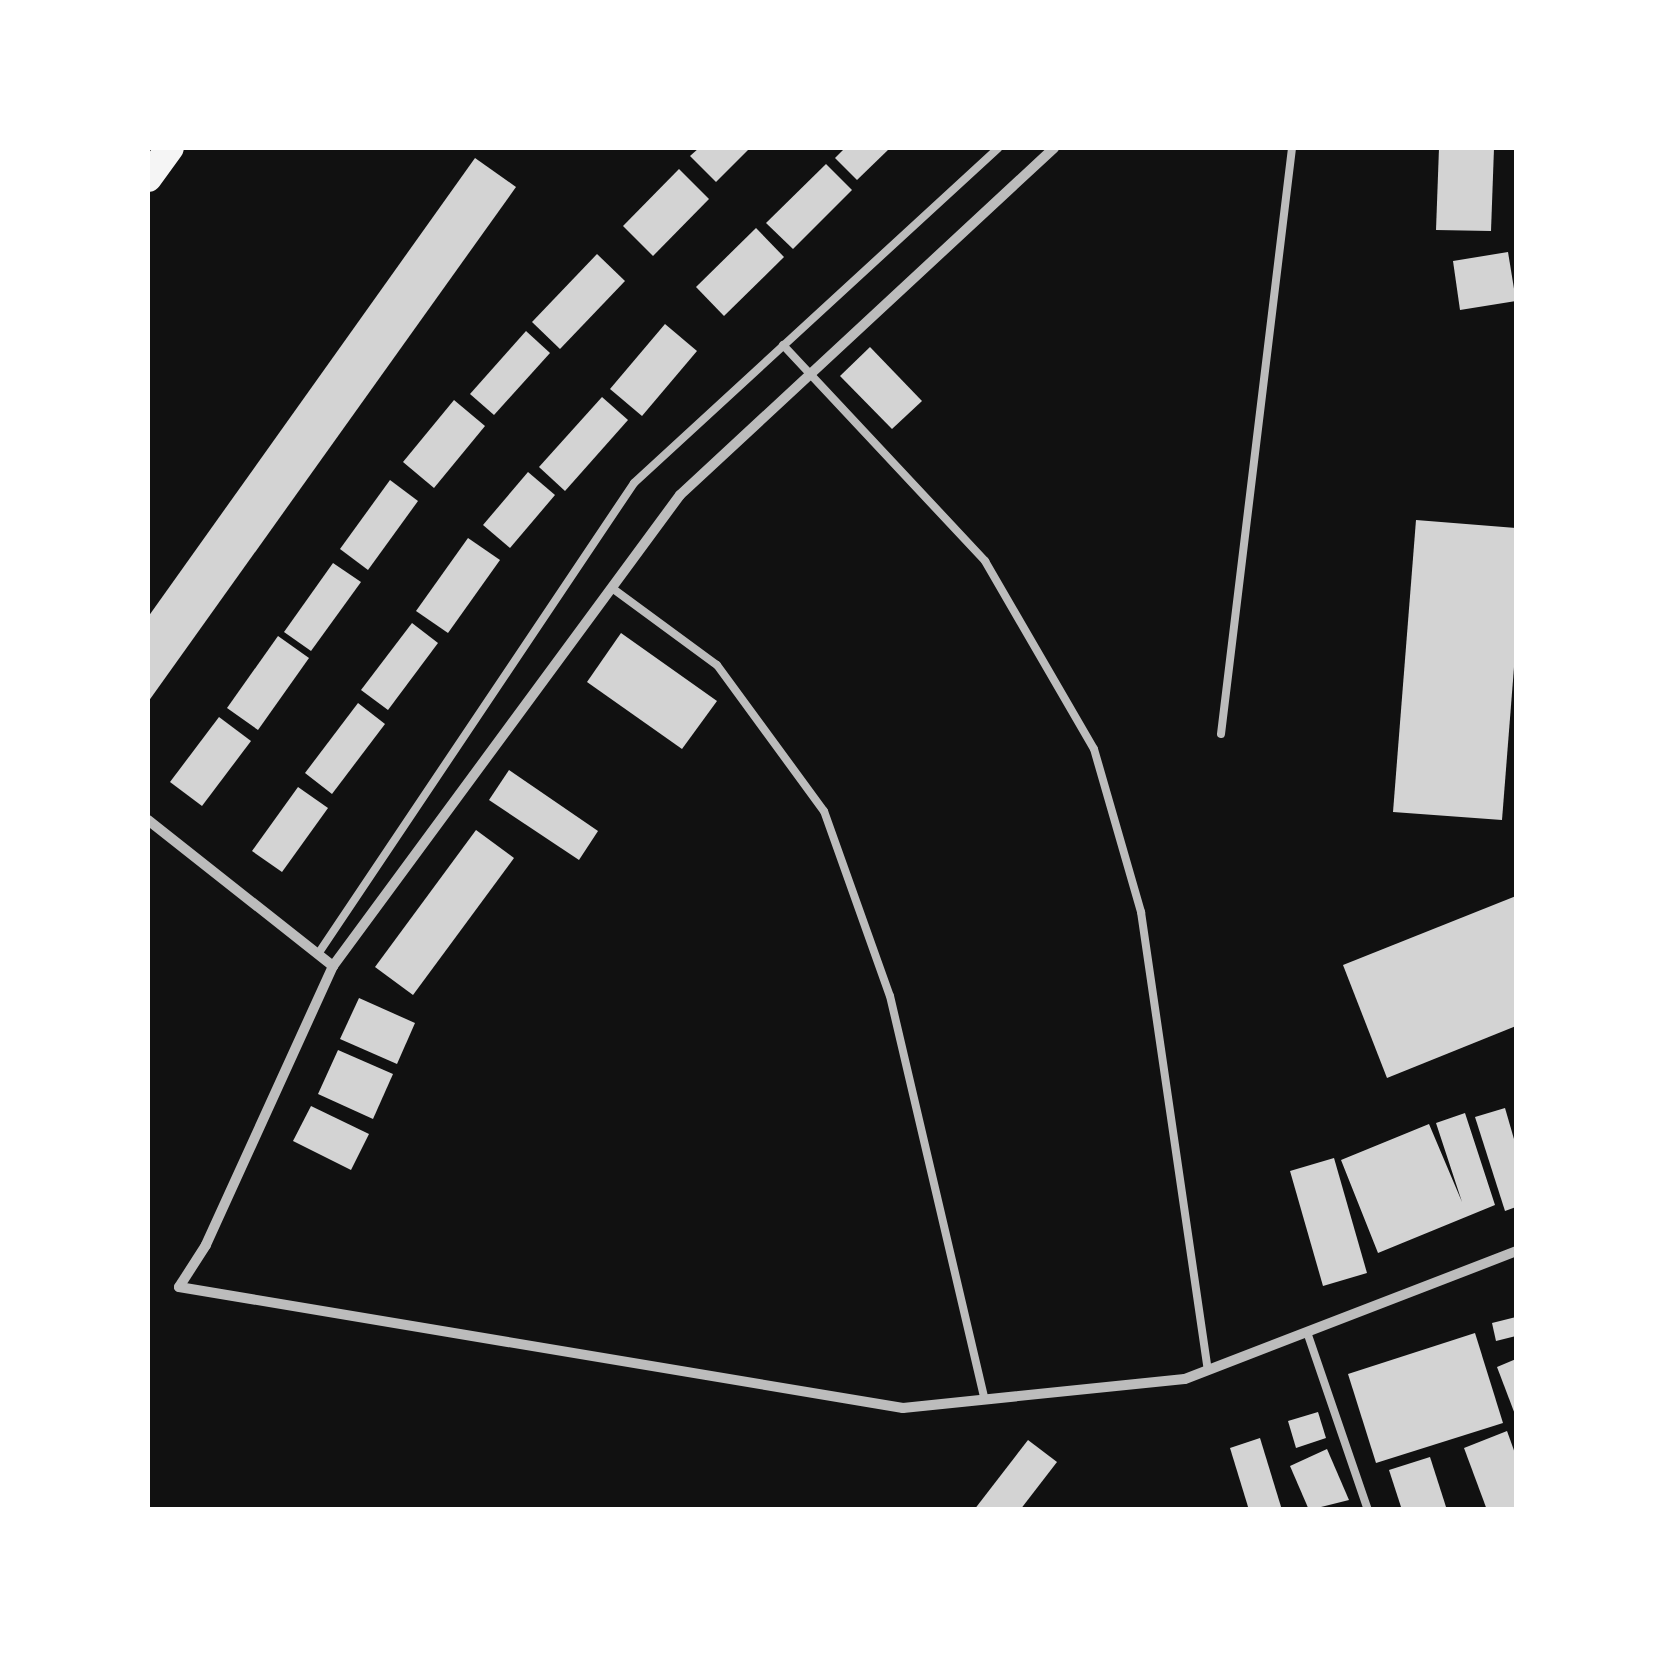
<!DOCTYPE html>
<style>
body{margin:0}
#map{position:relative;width:1664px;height:1657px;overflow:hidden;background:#111;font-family:"Fira Sans Condensed",sans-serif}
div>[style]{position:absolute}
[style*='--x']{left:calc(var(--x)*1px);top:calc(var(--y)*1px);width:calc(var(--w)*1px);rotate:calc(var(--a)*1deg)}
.building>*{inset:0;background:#d3d3d3}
.service>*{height:8px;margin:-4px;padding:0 4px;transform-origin:4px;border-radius:4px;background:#bcbcbc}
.minor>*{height:10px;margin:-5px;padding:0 5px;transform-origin:5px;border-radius:5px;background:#bcbcbc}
.trunk>*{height:28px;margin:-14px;padding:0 14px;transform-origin:14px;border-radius:14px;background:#f5f5f5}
span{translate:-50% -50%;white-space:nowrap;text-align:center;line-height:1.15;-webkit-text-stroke:9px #fff;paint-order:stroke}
.frame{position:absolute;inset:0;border:150px solid #fff;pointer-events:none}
</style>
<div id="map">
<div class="building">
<div style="clip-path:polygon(699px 148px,750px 148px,716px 182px,690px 156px)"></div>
<div style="clip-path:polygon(845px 148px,890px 148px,857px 180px,835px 158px)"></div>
<div style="clip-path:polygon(1439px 148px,1494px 148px,1491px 231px,1436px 230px)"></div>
<div style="clip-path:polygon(475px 158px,516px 187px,148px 702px,148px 617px)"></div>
<div style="clip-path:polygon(826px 164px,852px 190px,793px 249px,766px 223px)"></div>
<div style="clip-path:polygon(679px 169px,709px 199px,653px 256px,623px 226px)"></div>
<div style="clip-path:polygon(756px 228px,784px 257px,724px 316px,696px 287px)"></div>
<div style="clip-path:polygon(1508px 252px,1516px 301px,1460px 310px,1453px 261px)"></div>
<div style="clip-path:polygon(597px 254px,625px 281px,560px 349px,532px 322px)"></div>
<div style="clip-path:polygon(665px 324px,697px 351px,642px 416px,610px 389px)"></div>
<div style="clip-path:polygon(526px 331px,550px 353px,494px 415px,470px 394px)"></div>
<div style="clip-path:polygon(870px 347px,922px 401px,892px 429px,840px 376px)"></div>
<div style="clip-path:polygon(602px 397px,628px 420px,565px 491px,539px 467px)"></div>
<div style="clip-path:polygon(454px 400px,485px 426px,434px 488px,403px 462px)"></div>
<div style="clip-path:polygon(528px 472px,555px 495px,510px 548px,483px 525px)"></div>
<div style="clip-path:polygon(390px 480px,418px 501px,368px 570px,340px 549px)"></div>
<div style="clip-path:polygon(1416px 520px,1516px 528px,1516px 642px,1502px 820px,1393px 812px)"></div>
<div style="clip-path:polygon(468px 538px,500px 560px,448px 633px,416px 611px)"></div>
<div style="clip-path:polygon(333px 563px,361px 582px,311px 651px,284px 632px)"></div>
<div style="clip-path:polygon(412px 623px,438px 643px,388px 710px,361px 690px)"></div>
<div style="clip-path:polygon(621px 633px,717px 701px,682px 749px,587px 682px)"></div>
<div style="clip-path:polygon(278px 636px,309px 658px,258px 730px,227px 708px)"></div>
<div style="clip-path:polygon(358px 703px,385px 724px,332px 794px,305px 773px)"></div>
<div style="clip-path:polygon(219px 717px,251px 741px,202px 806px,170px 782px)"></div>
<div style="clip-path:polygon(509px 770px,598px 831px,579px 860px,489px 800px)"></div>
<div style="clip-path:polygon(298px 787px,328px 808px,282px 872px,252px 851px)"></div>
<div style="clip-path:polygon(476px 830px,514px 858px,413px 995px,375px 967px)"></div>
<div style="clip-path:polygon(1516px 896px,1516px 1026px,1387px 1078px,1343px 965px)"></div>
<div style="clip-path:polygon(359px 998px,415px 1023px,397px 1064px,340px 1039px)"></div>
<div style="clip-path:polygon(338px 1050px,393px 1074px,373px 1119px,318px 1094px)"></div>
<div style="clip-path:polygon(311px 1106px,369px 1134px,351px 1170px,293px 1141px)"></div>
<div style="clip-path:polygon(1505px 1108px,1516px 1146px,1516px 1207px,1505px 1211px,1475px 1117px)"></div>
<div style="clip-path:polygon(1465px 1113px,1495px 1205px,1378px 1253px,1341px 1160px,1429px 1124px,1462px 1202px,1436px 1123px)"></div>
<div style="clip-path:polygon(1334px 1158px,1367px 1273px,1323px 1286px,1290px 1171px)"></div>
<div style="clip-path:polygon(1516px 1317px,1516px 1336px,1496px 1341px,1492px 1323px)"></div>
<div style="clip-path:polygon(1475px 1333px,1503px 1423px,1376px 1463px,1348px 1374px)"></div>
<div style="clip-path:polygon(1516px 1359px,1516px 1417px,1497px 1367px)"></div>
<div style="clip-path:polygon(1318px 1412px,1326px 1438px,1296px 1448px,1288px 1421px)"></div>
<div style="clip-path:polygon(1507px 1431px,1516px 1456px,1516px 1510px,1487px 1510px,1464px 1448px)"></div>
<div style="clip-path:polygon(1260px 1438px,1282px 1510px,1249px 1510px,1230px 1448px)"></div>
<div style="clip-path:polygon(1028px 1440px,1057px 1462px,1020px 1510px,974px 1510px)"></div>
<div style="clip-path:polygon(1327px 1449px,1349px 1500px,1309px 1510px,1290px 1466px)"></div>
<div style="clip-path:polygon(1430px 1457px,1447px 1510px,1402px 1510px,1389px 1470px)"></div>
</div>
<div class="service">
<div style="--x:783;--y:345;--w:296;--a:46.9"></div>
<div style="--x:985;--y:561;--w:217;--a:59.9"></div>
<div style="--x:1094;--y:749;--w:170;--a:73.9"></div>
<div style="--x:1141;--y:912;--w:463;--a:81.7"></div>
<div style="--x:612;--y:588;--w:130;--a:36.3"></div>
<div style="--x:717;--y:665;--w:181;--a:53.8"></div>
<div style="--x:824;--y:811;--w:196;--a:70.4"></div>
<div style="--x:890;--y:996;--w:415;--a:76.8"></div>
<div style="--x:1221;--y:734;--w:590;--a:-83.09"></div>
<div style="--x:318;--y:954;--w:567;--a:-56.14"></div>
<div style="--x:634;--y:483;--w:495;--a:-42.6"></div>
<div style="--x:1307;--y:1332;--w:188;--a:71.1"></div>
</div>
<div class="minor">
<div style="--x:1054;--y:148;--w:510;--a:137.14"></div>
<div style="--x:680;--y:495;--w:585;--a:126.38"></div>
<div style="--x:333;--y:966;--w:307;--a:114.5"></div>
<div style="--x:206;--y:1245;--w:50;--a:122.7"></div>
<div style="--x:179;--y:1287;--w:734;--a:9.49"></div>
<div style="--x:903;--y:1408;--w:283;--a:-5.9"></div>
<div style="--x:1185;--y:1379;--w:355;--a:-21.1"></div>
<div style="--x:148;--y:820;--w:236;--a:38.3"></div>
</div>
<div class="trunk">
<div style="--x:148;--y:178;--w:37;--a:-54"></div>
</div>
<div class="frame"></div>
</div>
